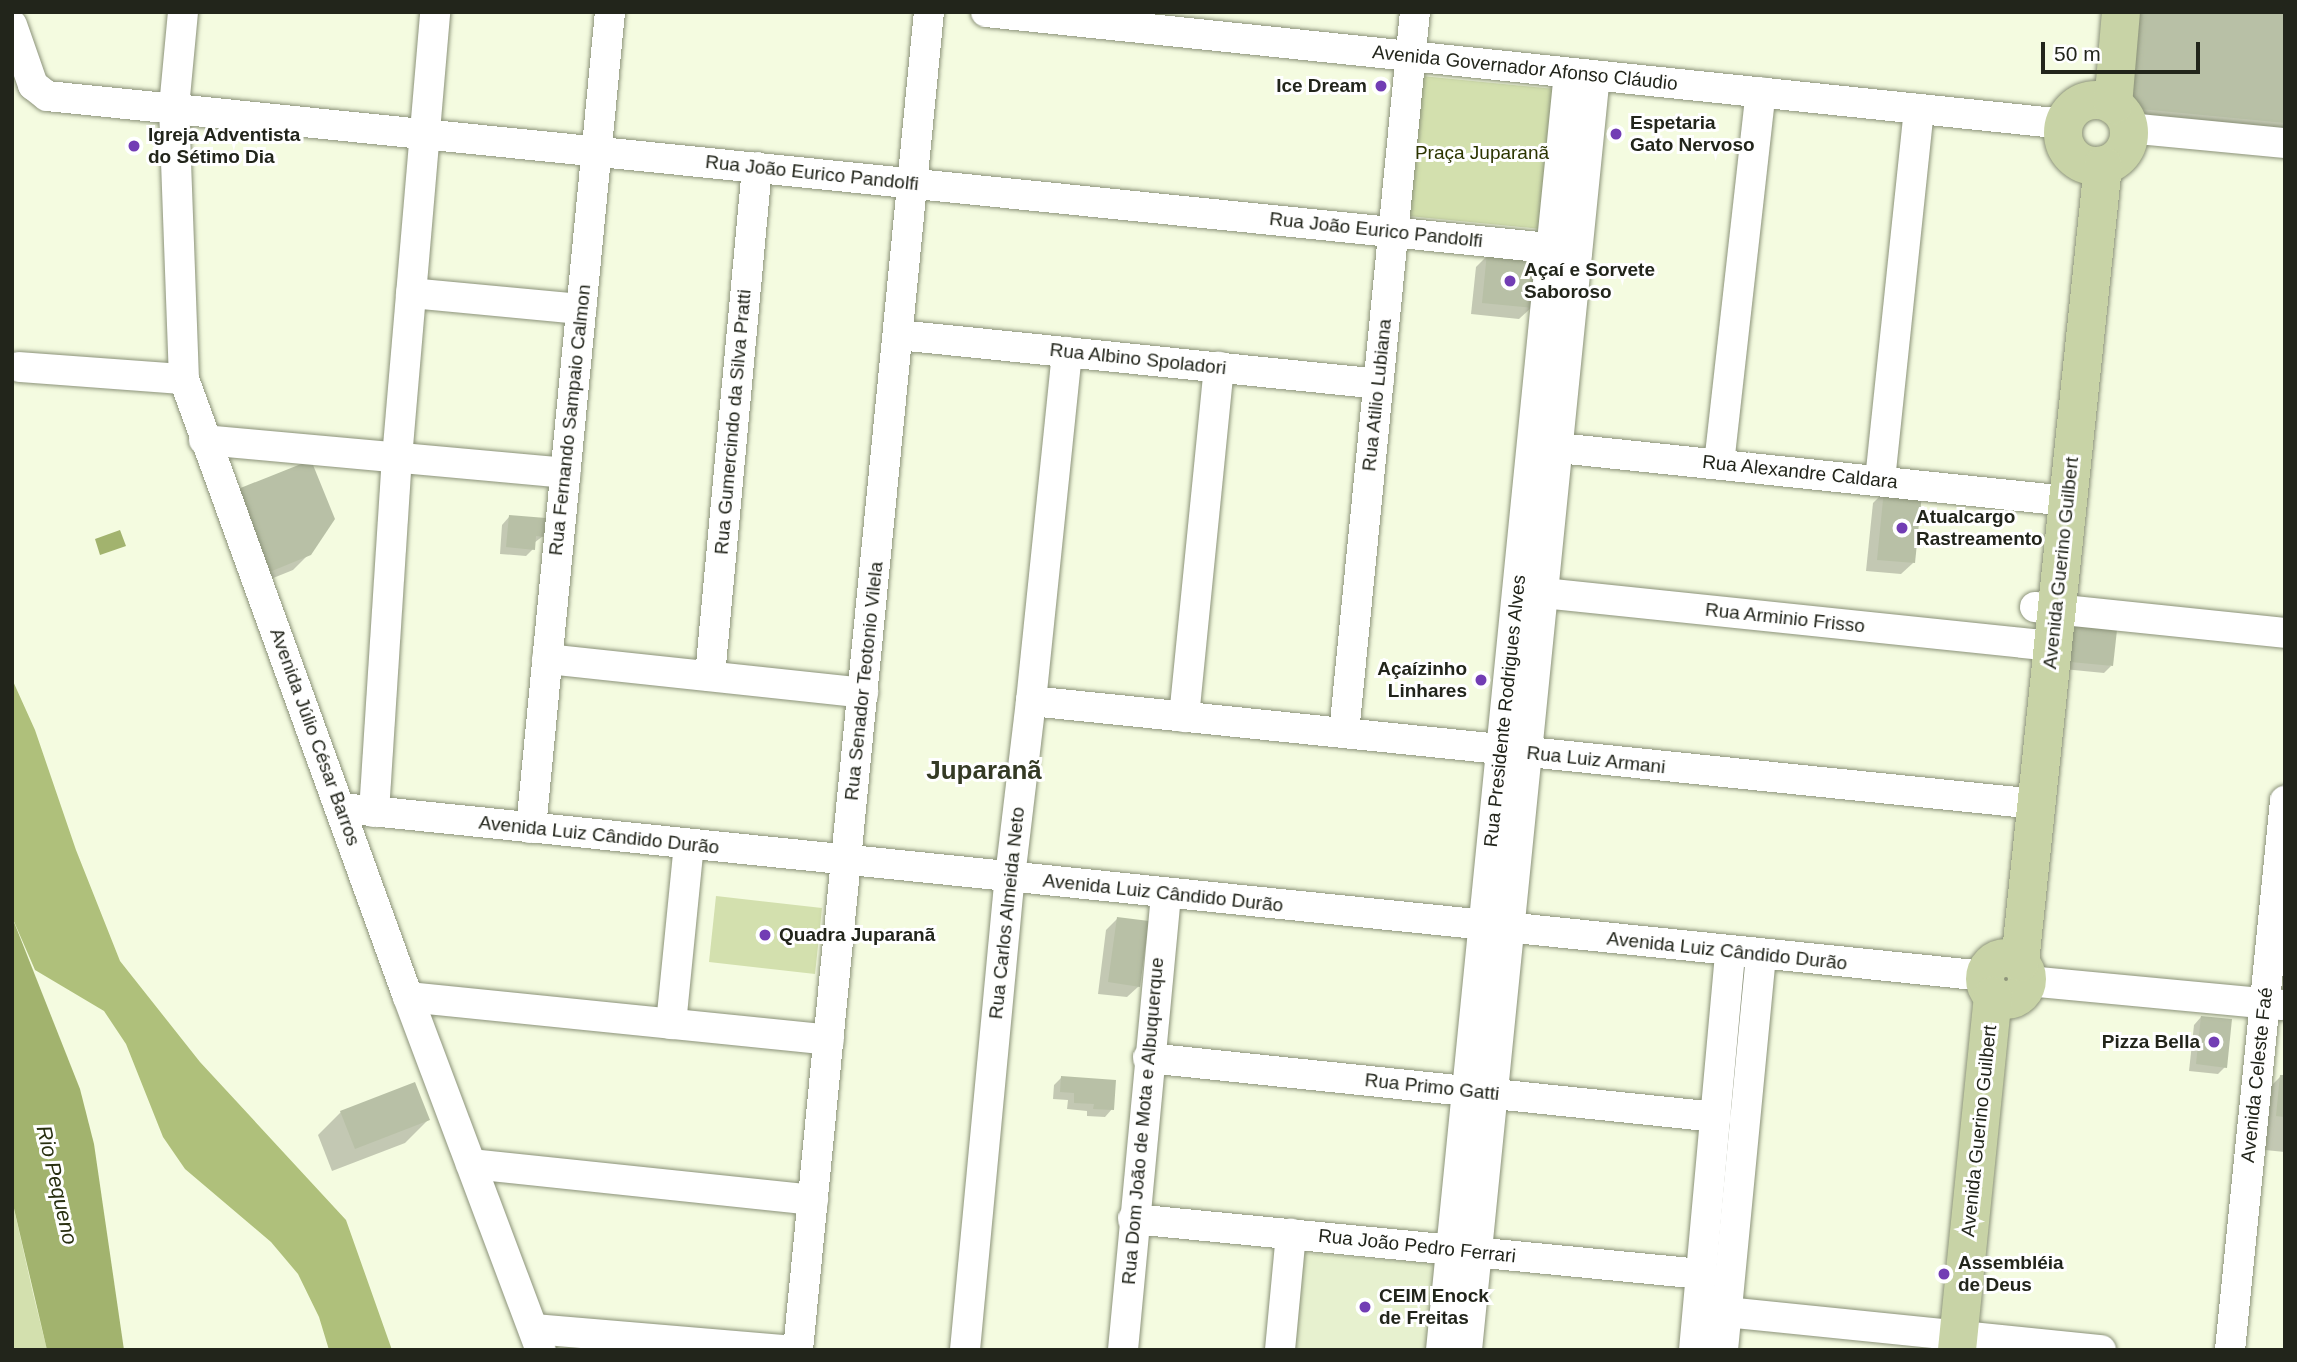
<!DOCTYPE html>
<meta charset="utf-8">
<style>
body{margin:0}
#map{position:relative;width:2297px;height:1362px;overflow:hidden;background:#f4fbe0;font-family:Arial,sans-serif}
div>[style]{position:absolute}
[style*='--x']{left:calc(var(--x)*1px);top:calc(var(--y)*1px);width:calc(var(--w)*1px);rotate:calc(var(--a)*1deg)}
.built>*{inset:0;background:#e7f1cf}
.green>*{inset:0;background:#d3e0ae}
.forest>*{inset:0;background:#afc07b}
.water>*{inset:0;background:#a2b36e}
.shadow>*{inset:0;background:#0003}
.building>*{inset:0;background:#b8c0a6}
.roads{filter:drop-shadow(0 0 2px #8b9279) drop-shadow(0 0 2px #8b9279)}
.minor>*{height:30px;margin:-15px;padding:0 15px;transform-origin:15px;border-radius:15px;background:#fff}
.major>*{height:38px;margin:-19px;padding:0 19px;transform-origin:19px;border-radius:19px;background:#c8d3a6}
.major>.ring{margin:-19px;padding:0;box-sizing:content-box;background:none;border:38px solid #c8d3a6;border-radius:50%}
.dots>*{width:19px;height:19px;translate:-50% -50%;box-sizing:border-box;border:4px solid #fff;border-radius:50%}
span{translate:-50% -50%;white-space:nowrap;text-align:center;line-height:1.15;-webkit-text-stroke:6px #fff;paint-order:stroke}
.street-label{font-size:19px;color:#22251b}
.poi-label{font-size:19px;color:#22251b;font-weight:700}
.right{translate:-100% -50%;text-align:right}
.left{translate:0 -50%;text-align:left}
.park-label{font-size:19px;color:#2c3500}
.water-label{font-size:21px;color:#282f10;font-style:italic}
.district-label{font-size:26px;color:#343a24;font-weight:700}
.frame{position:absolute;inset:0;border:14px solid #22251b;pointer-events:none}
.scale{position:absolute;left:2041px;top:42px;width:159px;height:32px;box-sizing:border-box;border:4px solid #22251b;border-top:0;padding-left:9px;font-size:21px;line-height:24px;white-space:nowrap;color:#22251b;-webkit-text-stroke:5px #fff;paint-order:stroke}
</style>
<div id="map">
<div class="built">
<div style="clip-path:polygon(1304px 1253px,1435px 1264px,1427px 1350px,1295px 1350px)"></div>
</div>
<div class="green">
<div style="clip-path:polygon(1422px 76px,1555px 89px,1541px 229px,1408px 216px)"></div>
<div style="clip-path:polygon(716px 896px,822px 908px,815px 974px,709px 962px)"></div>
<div style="clip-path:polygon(12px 1200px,33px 1293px,47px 1350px,12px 1350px)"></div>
</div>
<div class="forest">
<div style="clip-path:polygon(12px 679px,35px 730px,76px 850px,120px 961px,200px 1062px,346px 1220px,392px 1350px,329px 1350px,319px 1317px,298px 1274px,271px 1242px,185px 1169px,163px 1137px,126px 1044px,104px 1011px,35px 970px,12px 917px)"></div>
</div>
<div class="water">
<div style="clip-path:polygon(120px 530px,126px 546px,100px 555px,95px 539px)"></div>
<div style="clip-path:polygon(12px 917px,80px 1089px,94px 1144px,124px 1350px,47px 1350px,12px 1200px)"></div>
</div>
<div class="shadow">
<div style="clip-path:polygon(2126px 12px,2285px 12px,2285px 139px,2115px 123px)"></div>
<div style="clip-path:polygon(1488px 255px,1531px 308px,1519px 319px,1471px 314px,1476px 267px)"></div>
<div style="clip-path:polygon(310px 462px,309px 554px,293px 570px,251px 587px)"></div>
<div style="clip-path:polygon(1884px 492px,1913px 563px,1901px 574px,1866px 571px,1873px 503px)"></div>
<div style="clip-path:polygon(509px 517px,543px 536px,534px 543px,533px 549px,526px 556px,500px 554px,502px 525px)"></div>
<div style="clip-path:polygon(2057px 634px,2111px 666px,2104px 673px,2053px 668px)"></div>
<div style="clip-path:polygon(1117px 919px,1139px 986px,1127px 997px,1098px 994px,1106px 930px)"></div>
<div style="clip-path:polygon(2201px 1017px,2225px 1067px,2218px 1074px,2189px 1071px,2194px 1025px)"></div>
<div style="clip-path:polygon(2280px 1077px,2285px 1077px,2285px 1152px,2244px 1148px,2248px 1109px)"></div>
<div style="clip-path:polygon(1061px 1078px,1112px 1109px,1105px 1117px,1087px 1116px,1087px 1111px,1067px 1109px,1068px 1100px,1053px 1099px,1054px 1085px)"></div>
<div style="clip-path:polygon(341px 1112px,428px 1120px,405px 1143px,332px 1171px,318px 1135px)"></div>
</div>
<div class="building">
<div style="clip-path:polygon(2139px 12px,2285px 12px,2285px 123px,2130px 108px)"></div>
<div style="clip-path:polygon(1487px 253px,1538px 258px,1533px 308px,1482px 303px)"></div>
<div style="clip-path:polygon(311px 460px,335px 519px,311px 555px,267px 573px,233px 491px)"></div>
<div style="clip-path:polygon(1884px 490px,1922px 494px,1915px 563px,1877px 560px)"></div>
<div style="clip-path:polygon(509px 515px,546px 518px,545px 537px,536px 536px,535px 550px,506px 547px)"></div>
<div style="clip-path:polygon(2064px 624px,2117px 630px,2113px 666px,2060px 661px)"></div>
<div style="clip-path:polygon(1117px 917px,1149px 921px,1140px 987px,1108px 982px)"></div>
<div style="clip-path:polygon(2201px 1016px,2232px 1019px,2227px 1068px,2196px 1064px)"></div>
<div style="clip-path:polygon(2280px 1075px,2285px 1075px,2285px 1117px,2276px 1116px)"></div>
<div style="clip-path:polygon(1061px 1076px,1116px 1080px,1114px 1110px,1093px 1109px,1094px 1104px,1074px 1103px,1074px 1093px,1060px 1092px)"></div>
<div style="clip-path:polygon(415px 1082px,430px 1120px,355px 1149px,340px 1111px)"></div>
</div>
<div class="roads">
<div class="minor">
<div style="--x:183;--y:12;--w:95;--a:95.4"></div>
<div style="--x:174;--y:107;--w:272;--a:87.9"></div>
<div style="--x:184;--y:379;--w:657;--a:70.08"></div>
<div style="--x:408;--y:997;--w:377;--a:69.4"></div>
<div style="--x:986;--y:12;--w:1084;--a:5.93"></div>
<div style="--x:12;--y:25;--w:64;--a:70.7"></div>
<div style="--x:33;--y:85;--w:18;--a:38"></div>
<div style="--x:47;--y:96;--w:1538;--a:5.78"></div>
<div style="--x:2128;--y:128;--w:158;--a:5.5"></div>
<div style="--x:411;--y:293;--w:171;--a:5.4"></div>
<div style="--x:898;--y:335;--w:483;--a:5.8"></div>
<div style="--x:19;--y:367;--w:165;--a:4.2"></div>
<div style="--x:204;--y:440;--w:363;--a:5.2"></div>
<div style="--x:1539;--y:446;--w:532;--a:5.94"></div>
<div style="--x:1719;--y:464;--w:374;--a:-83.6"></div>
<div style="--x:1880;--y:480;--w:373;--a:-84"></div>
<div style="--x:1524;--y:591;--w:532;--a:5.94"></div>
<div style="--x:2035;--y:607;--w:251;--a:5.9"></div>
<div style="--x:547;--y:659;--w:318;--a:6.1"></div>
<div style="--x:710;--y:676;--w:511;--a:-84.72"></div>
<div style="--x:1031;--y:701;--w:1010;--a:5.85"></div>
<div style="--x:1184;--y:717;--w:352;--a:-84.3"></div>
<div style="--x:1344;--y:733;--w:724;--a:-84.38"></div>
<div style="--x:342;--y:808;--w:1652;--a:5.84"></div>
<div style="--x:374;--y:812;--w:355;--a:-86.3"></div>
<div style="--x:397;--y:458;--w:448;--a:-85.1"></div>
<div style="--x:531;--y:828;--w:820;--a:-84.47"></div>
<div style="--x:2028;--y:981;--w:255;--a:5.4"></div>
<div style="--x:408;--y:997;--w:423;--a:5.8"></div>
<div style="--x:671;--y:1024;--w:181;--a:-84.3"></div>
<div style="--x:1148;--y:1058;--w:571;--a:5.93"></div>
<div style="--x:471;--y:1164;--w:344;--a:6"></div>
<div style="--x:1133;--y:1219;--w:571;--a:5.53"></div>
<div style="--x:1726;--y:1312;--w:377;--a:5.8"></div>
<div style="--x:534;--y:1329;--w:249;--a:4.8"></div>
<div style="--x:798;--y:1350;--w:1344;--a:-84.41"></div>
<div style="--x:965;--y:1350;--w:475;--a:-84.6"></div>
<div style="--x:1010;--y:877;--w:177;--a:-83.2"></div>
<div style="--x:1031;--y:701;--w:351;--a:-84.1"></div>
<div style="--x:1123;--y:1350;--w:459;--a:-84.6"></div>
<div style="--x:1280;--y:1350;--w:117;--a:-84.6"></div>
<div style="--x:1441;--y:1350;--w:1283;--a:-84.28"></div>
<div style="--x:1467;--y:1350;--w:1281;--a:-84.27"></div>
<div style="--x:1694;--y:1350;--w:400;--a:-84.8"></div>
<div style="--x:1723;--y:1350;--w:397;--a:-84.5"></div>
<div style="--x:2230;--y:1350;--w:552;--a:-84.28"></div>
</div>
<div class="major">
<div class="ring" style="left:2063px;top:100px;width:28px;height:28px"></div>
<div style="--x:2113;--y:105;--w:93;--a:-85.1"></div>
<div class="ring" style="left:1985px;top:958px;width:4px;height:4px"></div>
<div style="--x:2020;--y:962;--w:801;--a:-84.05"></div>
<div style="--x:1957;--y:1350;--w:356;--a:-84.2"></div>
</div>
</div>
<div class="dots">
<div style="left:1381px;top:86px;background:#723db4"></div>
<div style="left:1616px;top:134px;background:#723db4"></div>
<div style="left:134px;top:146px;background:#723db4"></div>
<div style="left:1510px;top:281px;background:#723db4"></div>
<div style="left:1902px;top:528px;background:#723db4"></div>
<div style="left:1481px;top:680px;background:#723db4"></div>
<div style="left:765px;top:935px;background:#723db4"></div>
<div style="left:2214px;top:1042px;background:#723db4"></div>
<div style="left:1944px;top:1274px;background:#723db4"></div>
<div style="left:1365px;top:1307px;background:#723db4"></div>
</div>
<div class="street-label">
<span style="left:1525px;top:68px;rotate:6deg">Avenida Governador Afonso Cláudio</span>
<span style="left:812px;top:173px;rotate:6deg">Rua João Eurico Pandolfi</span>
<span style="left:1376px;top:230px;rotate:6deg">Rua João Eurico Pandolfi</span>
<span style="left:1138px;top:359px;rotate:6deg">Rua Albino Spoladori</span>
<span style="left:1377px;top:395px;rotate:-84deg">Rua Atilio Lubiana</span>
<span style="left:570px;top:420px;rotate:-84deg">Rua Fernando Sampaio Calmon</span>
<span style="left:733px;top:422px;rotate:-85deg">Rua Gumercindo da Silva Pratti</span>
<span style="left:1800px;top:472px;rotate:6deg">Rua Alexandre Caldara</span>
<span style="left:2061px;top:563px;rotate:-84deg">Avenida Guerino Guilbert</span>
<span style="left:1785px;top:618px;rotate:6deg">Rua Arminio Frisso</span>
<span style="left:864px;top:681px;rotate:-84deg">Rua Senador Teotonio Vilela</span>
<span style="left:1505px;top:711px;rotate:-84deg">Rua Presidente Rodrigues Alves</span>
<span style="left:315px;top:737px;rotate:70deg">Avenida Júlio César Barros</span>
<span style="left:1596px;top:760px;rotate:6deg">Rua Luiz Armani</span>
<span style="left:599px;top:835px;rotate:6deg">Avenida Luiz Cândido Durão</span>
<span style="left:1163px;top:893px;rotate:6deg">Avenida Luiz Cândido Durão</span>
<span style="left:1007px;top:913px;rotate:-84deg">Rua Carlos Almeida Neto</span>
<span style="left:1727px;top:951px;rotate:6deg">Avenida Luiz Cândido Durão</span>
<span style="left:2257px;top:1075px;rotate:-84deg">Avenida Celeste Faé</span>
<span style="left:1432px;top:1087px;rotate:6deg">Rua Primo Gatti</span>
<span style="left:1143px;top:1121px;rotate:-85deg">Rua Dom João de Mota e Albuquerque</span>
<span style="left:1979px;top:1131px;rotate:-84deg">Avenida Guerino Guilbert</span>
<span style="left:1417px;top:1246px;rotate:6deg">Rua João Pedro Ferrari</span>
</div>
<div class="poi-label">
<span class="right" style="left:1367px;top:86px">Ice Dream</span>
<span class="left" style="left:1630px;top:134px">Espetaria<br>Gato Nervoso</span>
<span class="left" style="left:148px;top:146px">Igreja Adventista<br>do Sétimo Dia</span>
<span class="left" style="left:1524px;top:281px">Açaí e Sorvete<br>Saboroso</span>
<span class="left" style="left:1916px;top:528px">Atualcargo<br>Rastreamento</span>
<span class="right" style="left:1467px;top:680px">Açaízinho<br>Linhares</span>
<span class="left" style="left:779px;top:935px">Quadra Juparanã</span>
<span class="right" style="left:2200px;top:1042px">Pizza Bella</span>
<span class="left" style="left:1958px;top:1274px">Assembléia<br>de Deus</span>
<span class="left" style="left:1379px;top:1307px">CEIM Enock<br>de Freitas</span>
</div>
<div class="park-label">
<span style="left:1482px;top:153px">Praça Juparanã</span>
</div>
<div class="water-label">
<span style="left:57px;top:1185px;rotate:77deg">Rio Pequeno</span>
</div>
<div class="district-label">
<span style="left:984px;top:771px">Juparanã</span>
</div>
<div class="frame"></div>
<div class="scale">50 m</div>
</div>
